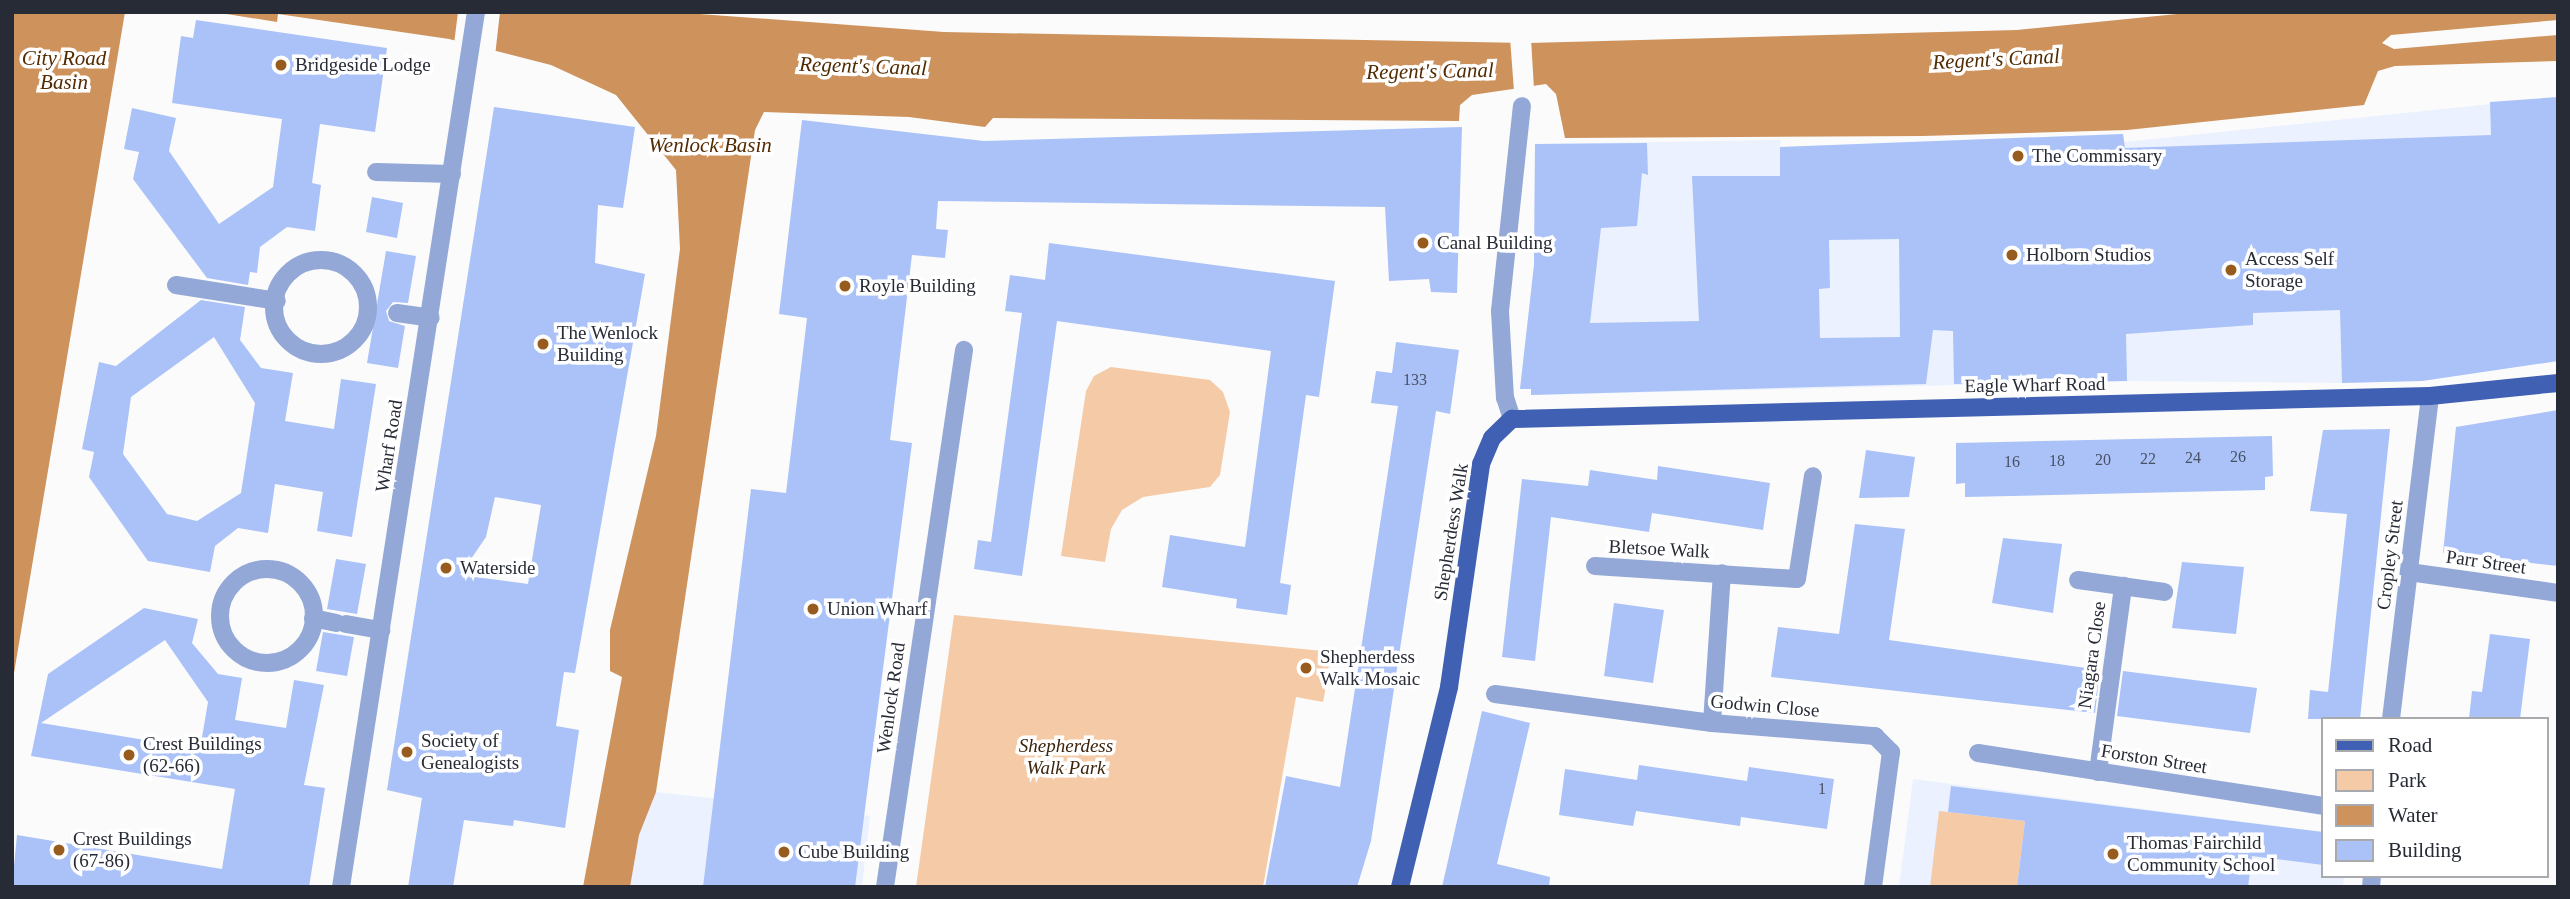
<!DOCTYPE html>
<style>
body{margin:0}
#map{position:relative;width:2570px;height:899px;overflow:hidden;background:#fbfbfb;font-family:"Times New Roman",serif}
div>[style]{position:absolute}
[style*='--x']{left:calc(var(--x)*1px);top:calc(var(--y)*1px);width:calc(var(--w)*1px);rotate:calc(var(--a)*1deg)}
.built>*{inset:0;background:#ebf1ff}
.green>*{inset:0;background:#f5cba7}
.water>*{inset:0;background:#ce925c}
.pier>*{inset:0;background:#fbfbfb}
.building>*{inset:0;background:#aac2f8}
.minor>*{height:18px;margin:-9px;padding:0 9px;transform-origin:9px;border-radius:9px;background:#93a8d7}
.minor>.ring{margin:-9px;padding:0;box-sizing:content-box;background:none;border:18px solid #93a8d7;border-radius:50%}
.major>*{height:18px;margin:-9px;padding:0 9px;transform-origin:9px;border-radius:9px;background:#4060b3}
.dots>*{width:19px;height:19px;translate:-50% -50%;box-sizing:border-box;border:4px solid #fff;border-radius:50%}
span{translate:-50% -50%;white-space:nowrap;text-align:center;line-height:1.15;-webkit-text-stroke:7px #fff;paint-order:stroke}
.number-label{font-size:16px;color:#485166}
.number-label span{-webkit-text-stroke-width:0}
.poi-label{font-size:19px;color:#272b35}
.left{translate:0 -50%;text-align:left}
.street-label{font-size:19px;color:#272b35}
.park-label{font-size:19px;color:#3d240c;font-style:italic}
.water-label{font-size:21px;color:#522b00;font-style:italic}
.frame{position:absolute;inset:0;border:14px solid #272b35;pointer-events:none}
.legend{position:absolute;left:2321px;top:717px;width:228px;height:161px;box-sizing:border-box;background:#fff;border:2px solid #a9aaae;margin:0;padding:9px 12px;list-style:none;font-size:21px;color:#272b35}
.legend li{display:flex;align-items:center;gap:14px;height:35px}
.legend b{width:35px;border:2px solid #a9aaae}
</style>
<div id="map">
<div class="built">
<div style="clip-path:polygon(2558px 97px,2558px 361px,2422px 381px,2342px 383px,2127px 381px,1531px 395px,1531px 389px,1520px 389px,1534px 266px,1535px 144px,1781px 140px,1780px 147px,2123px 134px,2124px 142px)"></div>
<div style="clip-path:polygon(1913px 779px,2323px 832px,2323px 876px,2344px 876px,2343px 887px,1899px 887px)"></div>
<div style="clip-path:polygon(656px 792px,870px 816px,862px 887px,630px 887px,639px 835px)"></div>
</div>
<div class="green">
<div style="clip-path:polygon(1111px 367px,1210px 380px,1223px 392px,1230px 412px,1220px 475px,1210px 487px,1143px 497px,1122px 510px,1111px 529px,1105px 562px,1061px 556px,1086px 391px,1094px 376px)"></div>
<div style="clip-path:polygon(954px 615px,1333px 652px,1323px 702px,1296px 697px,1263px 887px,916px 887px)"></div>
<div style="clip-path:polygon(1939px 811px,2025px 821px,2017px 887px,1930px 887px)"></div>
</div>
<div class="water">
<div style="clip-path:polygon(12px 12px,125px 12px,12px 685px)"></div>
<div style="clip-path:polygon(214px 12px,672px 12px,944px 32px,1529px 43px,2017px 30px,2197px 12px,2558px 12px,2558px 20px,2391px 35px,2382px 43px,2394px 49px,2558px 35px,2558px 61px,2395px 66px,2378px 71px,2364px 105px,2127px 130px,1923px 136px,1565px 138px,1556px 94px,1546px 84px,1472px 95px,1460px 105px,1459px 121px,993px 118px,985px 127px,909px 117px,764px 112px,755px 130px,656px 792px,639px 835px,630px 887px,583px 887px,622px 677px,610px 671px,610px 630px,656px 436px,680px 249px,676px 170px,616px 95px,551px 65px,449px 39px,278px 14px,277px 22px)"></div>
</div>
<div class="pier">
<div style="clip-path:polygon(458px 12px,500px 12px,495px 56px,454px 44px)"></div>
<div style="clip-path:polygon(1510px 38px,1531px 39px,1534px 89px,1514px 91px)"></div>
</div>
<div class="building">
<div style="clip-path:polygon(196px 20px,387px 48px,375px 132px,320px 124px,312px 183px,321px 185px,315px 231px,287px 227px,260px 247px,257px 273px,250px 272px,248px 285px,207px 278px,133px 179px,139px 152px,124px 149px,132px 108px,176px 118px,169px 151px,219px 224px,273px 187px,282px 119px,172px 103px,181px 36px,193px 38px)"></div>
<div style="clip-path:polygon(evenodd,2558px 97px,2558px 361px,2422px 381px,2342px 383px,2340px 310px,2253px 313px,2253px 325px,2126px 334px,2127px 381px,1954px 384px,1953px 331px,1933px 330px,1926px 384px,1531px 395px,1531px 389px,1520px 389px,1534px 265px,1535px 144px,1647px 143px,1648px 175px,1642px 173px,1637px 226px,1601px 228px,1590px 323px,1699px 321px,1692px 176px,1780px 176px,1780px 147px,2123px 134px,2125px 148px,2491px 135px,2490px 102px,2558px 97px,1899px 239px,1900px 337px,1820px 338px,1819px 289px,1830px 288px,1829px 240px,1899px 239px)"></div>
<div style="clip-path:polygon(evenodd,494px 107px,635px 127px,623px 208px,598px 205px,595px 263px,645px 274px,575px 673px,564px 672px,556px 726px,579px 730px,565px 828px,514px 820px,513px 826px,464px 820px,453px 887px,408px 887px,422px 798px,387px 790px,494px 107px,495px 497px,541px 505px,528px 584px,460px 575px,486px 537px,495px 497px)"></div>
<div style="clip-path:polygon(802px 120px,984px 141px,1462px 127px,1457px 293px,1431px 292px,1429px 279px,1389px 281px,1385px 207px,938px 201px,936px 229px,948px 230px,945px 258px,912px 255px,890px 440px,912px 443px,855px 887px,703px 887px,751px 489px,786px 493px,807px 318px,779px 314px)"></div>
<div style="clip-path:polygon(372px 197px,403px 203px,397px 238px,366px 232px)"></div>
<div style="clip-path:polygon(1049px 243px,1335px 281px,1319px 397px,1306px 395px,1280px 583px,1291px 585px,1287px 615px,1236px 608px,1237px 599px,1162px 587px,1170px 535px,1245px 547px,1271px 351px,1057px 321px,1022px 576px,974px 569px,978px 540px,991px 542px,1022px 313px,1005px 311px,1010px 275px,1045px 280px)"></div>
<div style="clip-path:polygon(386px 251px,416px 256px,408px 303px,393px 302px,386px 311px,389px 321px,405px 326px,398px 368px,367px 363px)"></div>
<div style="clip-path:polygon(evenodd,201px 300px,245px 307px,240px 340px,261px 368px,293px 373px,285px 421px,334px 429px,341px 379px,376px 384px,352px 537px,317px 531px,323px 492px,275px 484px,268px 533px,238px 528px,215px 546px,210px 572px,148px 561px,89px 477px,94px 452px,82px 449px,99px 362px,116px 366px,201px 300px,214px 337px,255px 403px,241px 493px,197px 521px,167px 514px,123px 454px,131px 397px,214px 337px)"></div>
<div style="clip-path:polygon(1396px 342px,1459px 350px,1450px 414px,1436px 411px,1371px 841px,1357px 887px,1265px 887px,1286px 776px,1340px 787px,1398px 406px,1371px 403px,1376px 371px,1392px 373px)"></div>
<div style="clip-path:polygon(2558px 410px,2558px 566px,2443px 553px,2456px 427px)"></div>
<div style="clip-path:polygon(2390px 429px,2360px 719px,2308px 719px,2310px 690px,2328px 692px,2347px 514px,2310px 511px,2323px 430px)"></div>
<div style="clip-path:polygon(2272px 436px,2273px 476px,2265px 477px,2265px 490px,1965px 497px,1965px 483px,1956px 484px,1956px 443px)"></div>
<div style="clip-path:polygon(1866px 450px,1915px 457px,1909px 497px,1859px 498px)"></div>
<div style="clip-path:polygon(1658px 466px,1770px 483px,1763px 530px,1652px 513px,1649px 532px,1551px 517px,1535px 661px,1502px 657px,1522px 479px,1588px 486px,1590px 470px,1657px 480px)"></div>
<div style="clip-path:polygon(1855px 524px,1905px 529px,1889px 640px,2100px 670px,2095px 713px,1771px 677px,1778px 627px,1839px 634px)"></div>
<div style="clip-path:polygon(2003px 538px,2062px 544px,2053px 613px,1992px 603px)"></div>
<div style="clip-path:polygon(336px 559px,366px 564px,357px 614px,327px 609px)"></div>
<div style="clip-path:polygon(2182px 562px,2244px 567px,2236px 634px,2172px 628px)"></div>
<div style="clip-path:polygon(1614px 603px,1664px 610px,1653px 683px,1604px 676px)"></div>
<div style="clip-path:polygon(evenodd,144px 608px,198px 619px,192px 643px,218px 674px,242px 678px,235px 720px,286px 728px,294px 680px,324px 685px,304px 785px,325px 788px,309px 887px,12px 887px,17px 835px,222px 869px,235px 789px,31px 756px,48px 674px,144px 608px,165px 640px,208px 702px,200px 749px,41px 723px,165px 640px)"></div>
<div style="clip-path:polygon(323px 632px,354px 637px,347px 676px,316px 671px)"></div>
<div style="clip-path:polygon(2490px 634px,2530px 639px,2520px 719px,2469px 719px,2472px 691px,2482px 692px)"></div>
<div style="clip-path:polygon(2123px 671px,2257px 688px,2250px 733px,2117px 716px)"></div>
<div style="clip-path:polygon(1482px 711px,1530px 723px,1497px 864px,1550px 877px,1549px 887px,1442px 887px)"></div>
<div style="clip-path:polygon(1639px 765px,1747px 781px,1749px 767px,1834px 779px,1827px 829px,1741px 817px,1740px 826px,1636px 811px,1633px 826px,1559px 815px,1565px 769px,1637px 780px)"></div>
<div style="clip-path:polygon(1951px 786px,2323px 832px,2323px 865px,2252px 856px,2248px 887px,2017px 887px,2025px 821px,1948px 812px)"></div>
</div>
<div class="minor">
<div style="--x:376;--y:172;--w:76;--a:1.5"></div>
<div class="ring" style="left:274px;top:260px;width:76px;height:76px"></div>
<div style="--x:176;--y:285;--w:102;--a:9"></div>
<div style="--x:397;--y:313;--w:34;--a:8"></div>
<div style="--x:1512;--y:419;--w:22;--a:-108"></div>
<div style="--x:1505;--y:398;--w:87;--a:-93.3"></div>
<div style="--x:1500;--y:311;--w:206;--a:-83.9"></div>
<div style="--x:1595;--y:566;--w:202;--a:3.7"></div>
<div style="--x:1797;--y:579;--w:104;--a:-81.2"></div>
<div class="ring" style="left:220px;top:569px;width:76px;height:76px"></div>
<div style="--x:2409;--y:572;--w:150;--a:8"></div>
<div style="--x:2078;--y:580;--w:87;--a:7.9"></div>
<div style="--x:313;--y:618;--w:24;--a:12"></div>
<div style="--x:346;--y:624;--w:36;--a:10"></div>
<div style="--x:1495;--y:694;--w:219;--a:7.6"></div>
<div style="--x:1712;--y:723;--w:164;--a:4.6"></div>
<div style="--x:1875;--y:736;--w:23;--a:45"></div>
<div style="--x:1891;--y:752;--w:136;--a:97.6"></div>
<div style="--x:2391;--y:719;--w:325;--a:-83.1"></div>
<div style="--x:1712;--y:723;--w:150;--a:-86.2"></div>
<div style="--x:1978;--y:753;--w:349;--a:8.7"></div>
<div style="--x:2098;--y:772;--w:188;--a:-82.3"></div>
<div style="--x:341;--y:887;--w:885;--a:-81.23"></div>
<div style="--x:885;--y:887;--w:543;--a:-81.63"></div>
<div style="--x:2371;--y:887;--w:11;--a:-85"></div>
</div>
<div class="major">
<div style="--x:1400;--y:887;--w:206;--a:-76.2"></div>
<div style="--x:1449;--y:687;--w:225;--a:-81.8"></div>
<div style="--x:1481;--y:464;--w:28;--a:-67"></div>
<div style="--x:1492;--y:438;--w:28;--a:-44"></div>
<div style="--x:1512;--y:419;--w:918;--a:-1.44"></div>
<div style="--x:2430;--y:396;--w:129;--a:-5.8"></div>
</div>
<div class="dots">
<div style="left:281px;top:65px;background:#975c1d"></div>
<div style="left:2018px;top:156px;background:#975c1d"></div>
<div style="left:1423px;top:243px;background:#975c1d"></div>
<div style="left:2012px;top:255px;background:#975c1d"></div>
<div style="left:2231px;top:270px;background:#975c1d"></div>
<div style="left:845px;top:286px;background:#975c1d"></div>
<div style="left:543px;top:344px;background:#975c1d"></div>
<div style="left:446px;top:568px;background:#975c1d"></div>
<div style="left:813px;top:609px;background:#975c1d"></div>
<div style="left:1306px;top:668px;background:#975c1d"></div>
<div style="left:407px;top:752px;background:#975c1d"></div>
<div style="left:129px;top:755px;background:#975c1d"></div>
<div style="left:59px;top:850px;background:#975c1d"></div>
<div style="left:784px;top:852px;background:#975c1d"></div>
<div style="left:2113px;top:854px;background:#975c1d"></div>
</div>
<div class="number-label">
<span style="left:1415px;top:380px">133</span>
<span style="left:2238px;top:457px">26</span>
<span style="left:2193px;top:458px">24</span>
<span style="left:2148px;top:459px">22</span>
<span style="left:2103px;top:460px">20</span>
<span style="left:2057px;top:461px">18</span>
<span style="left:2012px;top:462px">16</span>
<span style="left:1822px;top:789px">1</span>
</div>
<div class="poi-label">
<span class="left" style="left:295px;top:65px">Bridgeside Lodge</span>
<span class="left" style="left:2032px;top:156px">The Commissary</span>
<span class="left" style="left:1437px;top:243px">Canal Building</span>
<span class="left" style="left:2026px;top:255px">Holborn Studios</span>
<span class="left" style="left:2245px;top:270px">Access Self<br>Storage</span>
<span class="left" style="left:859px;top:286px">Royle Building</span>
<span class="left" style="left:557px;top:344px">The Wenlock<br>Building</span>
<span class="left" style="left:460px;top:568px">Waterside</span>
<span class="left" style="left:827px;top:609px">Union Wharf</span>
<span class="left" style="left:1320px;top:668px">Shepherdess<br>Walk Mosaic</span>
<span class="left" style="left:421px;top:752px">Society of<br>Genealogists</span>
<span class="left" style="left:143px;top:755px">Crest Buildings<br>(62-66)</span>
<span class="left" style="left:73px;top:850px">Crest Buildings<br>(67-86)</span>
<span class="left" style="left:2127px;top:854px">Thomas Fairchild<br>Community School</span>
<span class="left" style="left:798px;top:852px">Cube Building</span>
</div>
<div class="street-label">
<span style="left:2035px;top:385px;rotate:-1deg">Eagle Wharf Road</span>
<span style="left:389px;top:446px;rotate:-81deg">Wharf Road</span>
<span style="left:1451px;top:532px;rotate:-81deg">Shepherdess Walk</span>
<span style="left:1659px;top:549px;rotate:3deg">Bletsoe Walk</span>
<span style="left:2390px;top:555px;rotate:-83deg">Cropley Street</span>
<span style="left:2486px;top:562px;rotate:8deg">Parr Street</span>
<span style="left:2092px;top:655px;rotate:-82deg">Niagara Close</span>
<span style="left:891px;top:698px;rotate:-82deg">Wenlock Road</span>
<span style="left:1765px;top:706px;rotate:5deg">Godwin Close</span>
<span style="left:2154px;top:759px;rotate:9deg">Forston Street</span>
</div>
<div class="park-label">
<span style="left:1066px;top:757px">Shepherdess<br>Walk Park</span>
</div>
<div class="water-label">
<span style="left:64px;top:70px">City Road<br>Basin</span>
<span style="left:1996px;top:59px;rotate:-3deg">Regent's Canal</span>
<span style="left:863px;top:66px;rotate:2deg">Regent's Canal</span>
<span style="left:1430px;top:71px;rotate:-1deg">Regent's Canal</span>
<span style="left:710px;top:145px">Wenlock Basin</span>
</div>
<div class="frame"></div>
<ul class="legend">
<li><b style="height:9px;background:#4060b3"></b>Road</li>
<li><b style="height:19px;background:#f5cba7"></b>Park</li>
<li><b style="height:19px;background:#ce925c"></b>Water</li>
<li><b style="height:19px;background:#aac2f8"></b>Building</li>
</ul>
</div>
